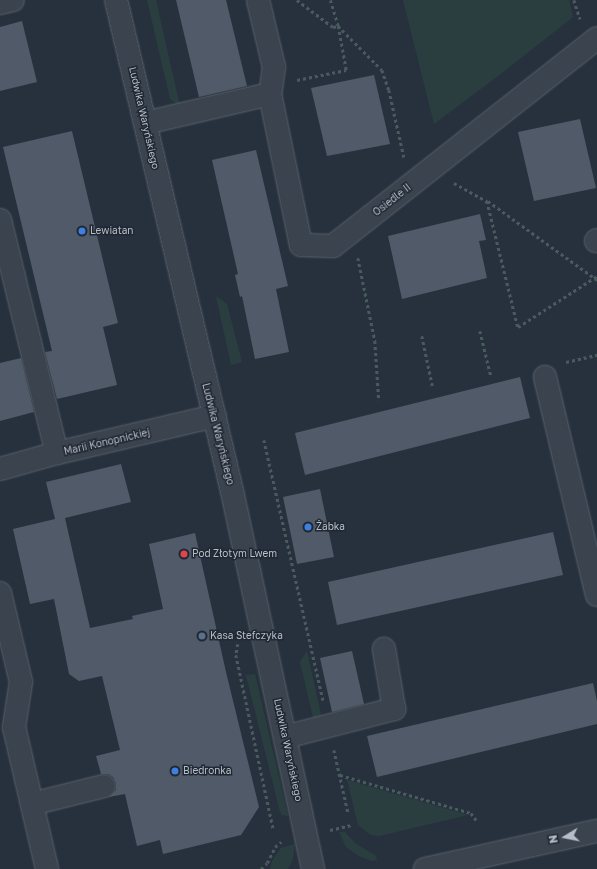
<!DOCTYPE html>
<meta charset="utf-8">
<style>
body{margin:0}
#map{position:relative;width:597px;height:869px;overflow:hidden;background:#27313e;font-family:"Golos Text",sans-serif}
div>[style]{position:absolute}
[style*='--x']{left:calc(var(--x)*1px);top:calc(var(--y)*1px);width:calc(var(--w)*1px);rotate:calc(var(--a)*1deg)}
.green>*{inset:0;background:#2a3e40}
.building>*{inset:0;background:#505a68}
.path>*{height:2.5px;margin-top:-1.25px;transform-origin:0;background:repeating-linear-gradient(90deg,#495b5e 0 3px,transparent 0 6px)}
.roads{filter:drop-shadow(0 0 1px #59616b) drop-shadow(0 0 1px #59616b)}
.minor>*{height:22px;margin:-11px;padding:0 11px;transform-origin:11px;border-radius:11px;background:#3b434e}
.dots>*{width:11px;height:11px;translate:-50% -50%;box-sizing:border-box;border:2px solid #202833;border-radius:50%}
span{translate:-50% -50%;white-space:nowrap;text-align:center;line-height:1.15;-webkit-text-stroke:3px #202833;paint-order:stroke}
.street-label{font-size:10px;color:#b7bec8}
.poi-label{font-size:10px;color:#b7bec8}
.left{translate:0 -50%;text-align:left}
.north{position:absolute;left:545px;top:817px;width:40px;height:40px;-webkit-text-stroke:3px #202833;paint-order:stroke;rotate:260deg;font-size:11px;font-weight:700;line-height:16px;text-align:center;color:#b7bec8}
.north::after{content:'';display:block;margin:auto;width:14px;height:18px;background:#b7bec8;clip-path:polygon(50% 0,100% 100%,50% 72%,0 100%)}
</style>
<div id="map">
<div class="green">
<div style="clip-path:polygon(147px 0,156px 0,180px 106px,170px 99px)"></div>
<div style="clip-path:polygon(403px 0,569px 0,573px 17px,502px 73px,434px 124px)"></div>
<div style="clip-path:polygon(216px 296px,227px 304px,242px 362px,231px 365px)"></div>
<div style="clip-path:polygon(307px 651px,322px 720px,315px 726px,300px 662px)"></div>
<div style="clip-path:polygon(255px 674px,288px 816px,282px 815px,280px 812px,246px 675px)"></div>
<div style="clip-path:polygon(347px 780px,468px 815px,379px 836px,371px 835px,358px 825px)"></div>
<div style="clip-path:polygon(339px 832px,345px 832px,355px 843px,376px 856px,377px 860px,372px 861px,359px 856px,346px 847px)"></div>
<div style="clip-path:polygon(295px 844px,293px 859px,288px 869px,270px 869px,272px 861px,281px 848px)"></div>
</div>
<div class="building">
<div style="clip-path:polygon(176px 0,226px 0,247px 86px,199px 97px)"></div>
<div style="clip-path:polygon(22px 21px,37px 82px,0 91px,0 27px)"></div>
<div style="clip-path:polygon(374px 75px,390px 144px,327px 156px,311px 88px)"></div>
<div style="clip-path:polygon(580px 119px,596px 188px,534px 201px,518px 132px)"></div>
<div style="clip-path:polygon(72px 131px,118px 323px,103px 327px,117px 385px,57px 399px,45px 352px,52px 351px,3px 147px)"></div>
<div style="clip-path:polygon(256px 150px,288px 286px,276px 289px,289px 352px,255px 359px,242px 296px,240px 297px,235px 275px,238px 274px,212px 160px)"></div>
<div style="clip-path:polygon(480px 214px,486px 240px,479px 241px,487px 278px,402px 299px,388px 236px)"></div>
<div style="clip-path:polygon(21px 358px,34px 412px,0 421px,0 363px)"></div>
<div style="clip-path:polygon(520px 377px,530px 418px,305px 475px,295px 433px)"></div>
<div style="clip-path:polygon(121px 464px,131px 502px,65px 518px,90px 628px,133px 619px,132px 616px,163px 609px,149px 544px,195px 533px,226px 672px,259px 807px,241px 835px,163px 854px,160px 840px,137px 846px,125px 794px,109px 797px,116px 790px,116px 783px,113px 777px,108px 774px,101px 774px,96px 756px,120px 750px,102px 676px,79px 681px,69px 674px,54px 599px,30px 604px,13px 529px,55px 519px,46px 482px)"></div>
<div style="clip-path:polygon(320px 489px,334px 557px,297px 564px,283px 497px)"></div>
<div style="clip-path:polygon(553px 532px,563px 575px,337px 625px,328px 582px)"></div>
<div style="clip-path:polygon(352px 651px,364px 704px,332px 712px,320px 658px)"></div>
<div style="clip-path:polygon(593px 683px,597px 701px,597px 724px,377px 777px,367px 736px)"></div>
</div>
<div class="path">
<div style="--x:297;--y:0;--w:45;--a:36.9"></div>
<div style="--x:333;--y:27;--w:5;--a:-11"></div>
<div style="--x:338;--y:26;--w:62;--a:45"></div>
<div style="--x:382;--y:70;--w:21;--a:71"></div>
<div style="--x:389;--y:90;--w:69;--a:77.4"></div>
<div style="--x:574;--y:0;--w:20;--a:72"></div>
<div style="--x:297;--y:80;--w:50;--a:-11.5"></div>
<div style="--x:346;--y:70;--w:45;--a:-100.3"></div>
<div style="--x:338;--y:26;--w:27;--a:-107"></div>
<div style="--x:454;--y:183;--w:38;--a:29"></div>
<div style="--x:487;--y:201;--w:130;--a:76.2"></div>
<div style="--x:518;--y:327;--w:94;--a:-32.8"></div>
<div style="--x:488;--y:201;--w:135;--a:35.9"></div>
<div style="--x:358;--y:258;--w:85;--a:78.4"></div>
<div style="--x:375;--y:341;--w:60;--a:86.2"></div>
<div style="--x:480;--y:331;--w:46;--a:76.3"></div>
<div style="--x:422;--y:336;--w:53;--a:78.1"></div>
<div style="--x:566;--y:362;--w:32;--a:-13"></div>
<div style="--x:264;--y:440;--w:267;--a:77.2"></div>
<div style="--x:238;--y:644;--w:11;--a:100"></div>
<div style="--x:236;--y:655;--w:177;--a:77.9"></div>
<div style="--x:334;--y:750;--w:64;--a:77.3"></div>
<div style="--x:340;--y:775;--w:136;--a:16.2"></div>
<div style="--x:471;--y:813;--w:9;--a:54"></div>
<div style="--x:330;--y:830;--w:22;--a:-13"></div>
<div style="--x:261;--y:869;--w:8;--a:-45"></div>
<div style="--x:267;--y:863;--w:18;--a:-63"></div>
<div style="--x:275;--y:847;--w:8;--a:-40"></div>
</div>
<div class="roads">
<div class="minor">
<div style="--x:116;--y:0;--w:505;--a:76.71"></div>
<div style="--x:232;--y:491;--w:387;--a:77.9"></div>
<div style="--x:258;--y:0;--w:69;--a:76.6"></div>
<div style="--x:274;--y:67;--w:27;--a:98"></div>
<div style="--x:270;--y:94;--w:154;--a:78.4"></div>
<div style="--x:301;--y:245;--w:32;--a:2"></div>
<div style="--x:333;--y:246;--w:336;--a:-38.2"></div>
<div style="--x:0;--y:3;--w:13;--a:-13"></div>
<div style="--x:145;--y:123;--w:128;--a:-13.1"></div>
<div style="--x:0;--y:220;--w:240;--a:76.3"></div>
<div style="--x:596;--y:241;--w:1;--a:-45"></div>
<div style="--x:545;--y:377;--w:224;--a:76.6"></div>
<div style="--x:0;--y:469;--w:59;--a:-15.7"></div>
<div style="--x:57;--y:453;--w:162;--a:-13.2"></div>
<div style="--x:0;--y:593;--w:91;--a:76.7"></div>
<div style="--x:21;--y:682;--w:46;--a:98.8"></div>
<div style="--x:14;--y:727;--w:146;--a:76.9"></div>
<div style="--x:285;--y:737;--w:113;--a:-14.4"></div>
<div style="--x:394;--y:709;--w:61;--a:-99.5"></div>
<div style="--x:32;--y:804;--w:74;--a:-14"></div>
<div style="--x:425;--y:869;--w:176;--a:-12.5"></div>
</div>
</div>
<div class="dots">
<div style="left:82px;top:231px;background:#3f7fe0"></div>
<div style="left:308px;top:527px;background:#3f7fe0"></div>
<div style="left:184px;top:554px;background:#e0444e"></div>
<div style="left:202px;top:636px;background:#5c6f8a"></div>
<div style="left:175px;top:771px;background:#3f7fe0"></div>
</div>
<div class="street-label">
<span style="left:144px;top:118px;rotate:77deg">Ludwika Waryńskiego</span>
<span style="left:392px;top:200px;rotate:-38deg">Osiedle II</span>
<span style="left:218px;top:434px;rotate:76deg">Ludwika Waryńskiego</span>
<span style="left:107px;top:442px;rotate:-13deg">Marii Konopnickiej</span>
<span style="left:288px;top:750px;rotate:78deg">Ludwika Waryńskiego</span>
</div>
<div class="poi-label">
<span class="left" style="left:90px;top:231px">Lewiatan</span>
<span class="left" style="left:316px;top:527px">Żabka</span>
<span class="left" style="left:192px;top:554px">Pod Złotym Lwem</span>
<span class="left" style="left:210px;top:636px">Kasa Stefczyka</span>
<span class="left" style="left:183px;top:771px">Biedronka</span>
</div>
<div class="north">N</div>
</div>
